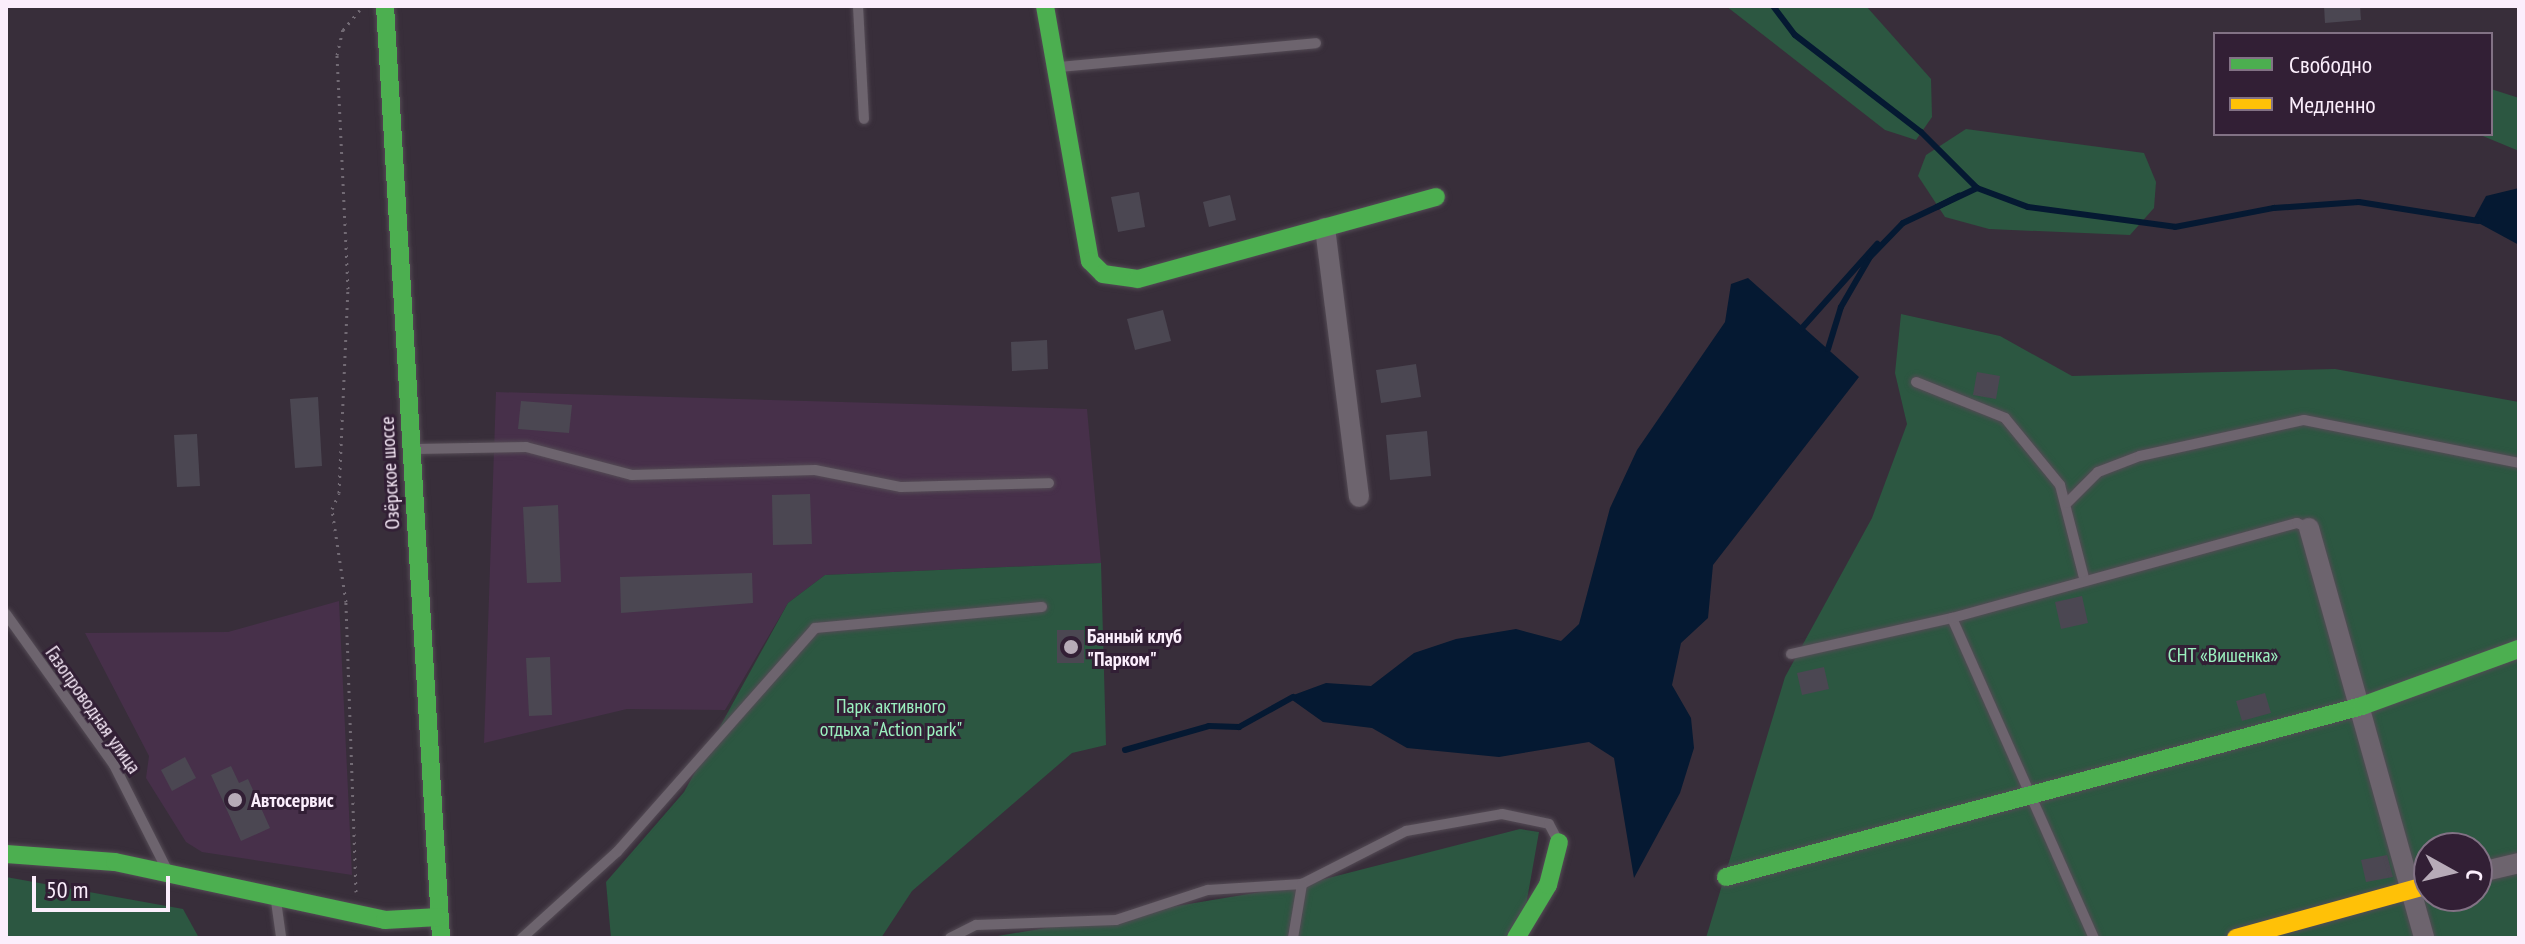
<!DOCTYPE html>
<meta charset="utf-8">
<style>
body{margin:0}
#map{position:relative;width:2525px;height:944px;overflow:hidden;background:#382e3a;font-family:"PT Sans Narrow",sans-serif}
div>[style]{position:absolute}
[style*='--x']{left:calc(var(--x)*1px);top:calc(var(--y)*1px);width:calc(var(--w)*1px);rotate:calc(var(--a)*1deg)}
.built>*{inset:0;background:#47304a}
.green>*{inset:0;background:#2c5741}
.water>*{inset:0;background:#051932}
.stream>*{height:6px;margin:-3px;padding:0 3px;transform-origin:3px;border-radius:3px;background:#051932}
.building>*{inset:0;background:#4b4752}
.path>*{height:3px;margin-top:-1.5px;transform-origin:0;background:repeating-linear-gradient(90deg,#726a74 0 2px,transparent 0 8px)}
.roads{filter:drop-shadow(0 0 2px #544b55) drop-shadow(0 0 2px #544b55)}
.lane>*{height:10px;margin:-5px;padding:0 5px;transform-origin:5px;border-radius:5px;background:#6d646e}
.street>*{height:20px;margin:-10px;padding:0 10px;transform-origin:10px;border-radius:10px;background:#6d646e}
.fast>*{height:18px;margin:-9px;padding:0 9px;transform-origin:9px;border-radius:9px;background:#4caf50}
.slow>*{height:18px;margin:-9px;padding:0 9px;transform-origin:9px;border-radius:9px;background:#ffc107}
.dots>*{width:22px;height:22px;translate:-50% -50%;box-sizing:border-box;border:4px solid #321f35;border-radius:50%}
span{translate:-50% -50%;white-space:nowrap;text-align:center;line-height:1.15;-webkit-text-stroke:6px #321f35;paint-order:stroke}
.street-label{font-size:20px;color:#fbeefc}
.poi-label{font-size:20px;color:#fbeefc;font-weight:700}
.left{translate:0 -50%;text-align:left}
.park-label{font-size:20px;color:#9bf1bf}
.frame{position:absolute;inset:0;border:8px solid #fbeefc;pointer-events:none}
.legend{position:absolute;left:2213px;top:32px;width:280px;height:104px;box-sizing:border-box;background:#321f35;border:2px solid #827285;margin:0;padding:10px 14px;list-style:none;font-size:24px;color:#fbeefc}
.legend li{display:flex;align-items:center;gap:16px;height:40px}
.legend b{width:40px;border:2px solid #827285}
.north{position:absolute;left:2413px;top:832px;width:80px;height:80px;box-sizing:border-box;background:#321f35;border:2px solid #827285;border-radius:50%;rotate:98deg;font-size:22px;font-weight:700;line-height:32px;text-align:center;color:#fbeefc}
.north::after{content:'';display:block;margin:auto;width:28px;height:36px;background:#b7abb8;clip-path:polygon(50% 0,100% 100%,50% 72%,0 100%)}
.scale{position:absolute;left:32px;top:876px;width:138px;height:36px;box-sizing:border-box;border:4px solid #fbeefc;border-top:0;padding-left:10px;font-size:24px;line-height:28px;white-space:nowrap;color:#fbeefc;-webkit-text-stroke:6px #321f35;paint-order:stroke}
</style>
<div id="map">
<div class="built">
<div style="clip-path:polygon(496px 392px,1087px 409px,1101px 563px,825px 575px,788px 603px,725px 710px,627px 709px,484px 743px)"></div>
<div style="clip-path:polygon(339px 601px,352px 875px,202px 852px,186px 842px,146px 778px,149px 756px,85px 633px,228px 632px)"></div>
</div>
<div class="green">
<div style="clip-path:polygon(1726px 6px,1866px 6px,1931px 79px,1932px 117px,1916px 140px,1885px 130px)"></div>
<div style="clip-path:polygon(2491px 89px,2519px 98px,2519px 151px,2478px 134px,2491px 134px)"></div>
<div style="clip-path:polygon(1966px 129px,2144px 153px,2156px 182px,2154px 208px,2130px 235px,1989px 229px,1945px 217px,1918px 176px,1926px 155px)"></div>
<div style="clip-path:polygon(evenodd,1901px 314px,2000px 336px,2072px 376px,2335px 369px,2519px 402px,2519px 938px,1706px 938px,1785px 677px,1872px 518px,1907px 424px,1895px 373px,1901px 314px,2429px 848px,2477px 848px,2477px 896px,2429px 896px,2429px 848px)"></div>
<div style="clip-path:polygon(1101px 563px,1106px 745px,1072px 753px,912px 891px,881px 938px,611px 938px,606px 882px,684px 792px,788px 603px,825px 575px)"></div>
<div style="clip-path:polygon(1520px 829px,1539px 832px,1525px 911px,1505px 938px,986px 938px,1301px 885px)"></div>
<div style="clip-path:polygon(6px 877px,183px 909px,199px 938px,6px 938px)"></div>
</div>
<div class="water">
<div style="clip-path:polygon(2519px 188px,2519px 245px,2473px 220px,2486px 196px)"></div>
<div style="clip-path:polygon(1748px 278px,1859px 377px,1713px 565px,1708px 618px,1681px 643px,1672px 685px,1691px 718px,1694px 748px,1680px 793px,1634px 878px,1614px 758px,1589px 742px,1499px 757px,1407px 748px,1372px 728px,1323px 722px,1288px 697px,1326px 683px,1371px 686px,1414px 653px,1456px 639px,1516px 629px,1561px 641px,1579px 624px,1610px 508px,1637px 450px,1725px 322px,1731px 284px)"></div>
</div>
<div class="stream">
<div style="--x:1773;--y:6;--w:36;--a:53"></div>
<div style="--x:1795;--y:35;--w:159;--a:37.6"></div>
<div style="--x:1921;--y:132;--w:79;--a:45"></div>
<div style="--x:1977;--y:188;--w:54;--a:20.4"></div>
<div style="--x:2028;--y:207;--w:148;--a:7.7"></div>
<div style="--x:2175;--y:227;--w:101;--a:-10.9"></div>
<div style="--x:2274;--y:208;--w:85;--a:-4"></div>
<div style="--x:2359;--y:202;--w:121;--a:9"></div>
<div style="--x:1937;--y:207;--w:25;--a:-27"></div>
<div style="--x:1802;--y:328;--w:113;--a:-48.2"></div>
<div style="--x:1828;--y:349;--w:44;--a:-72.8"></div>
<div style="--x:1841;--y:307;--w:58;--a:-59.9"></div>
<div style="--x:1870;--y:257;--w:47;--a:-45.9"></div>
<div style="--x:1903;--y:223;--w:82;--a:-25.3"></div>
<div style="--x:1125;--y:750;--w:87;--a:-15.9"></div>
<div style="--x:1209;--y:726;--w:30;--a:2"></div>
<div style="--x:1239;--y:727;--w:62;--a:-29.1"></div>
</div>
<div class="building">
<div style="clip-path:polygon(2324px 6px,2360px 6px,2361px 20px,2325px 23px)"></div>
<div style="clip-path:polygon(1139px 192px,1145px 227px,1118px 232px,1111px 197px)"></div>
<div style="clip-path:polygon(1230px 195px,1236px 220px,1209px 227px,1203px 202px)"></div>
<div style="clip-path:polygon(1163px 310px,1171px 341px,1135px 350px,1127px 319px)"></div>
<div style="clip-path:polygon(1047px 340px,1048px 369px,1012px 371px,1011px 342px)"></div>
<div style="clip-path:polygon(1416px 364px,1421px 397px,1381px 403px,1376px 370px)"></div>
<div style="clip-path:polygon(1977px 372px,2000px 376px,1996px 399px,1973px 395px)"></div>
<div style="clip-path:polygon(318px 397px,322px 466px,295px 468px,290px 399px)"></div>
<div style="clip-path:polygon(521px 401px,572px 405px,569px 433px,518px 429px)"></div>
<div style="clip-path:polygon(1427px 431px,1431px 476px,1390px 480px,1386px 435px)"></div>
<div style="clip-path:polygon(197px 434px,200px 486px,177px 487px,174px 435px)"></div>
<div style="clip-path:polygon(810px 494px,812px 544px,773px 545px,772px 495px)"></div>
<div style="clip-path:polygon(558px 505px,561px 582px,527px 583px,523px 507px)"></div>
<div style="clip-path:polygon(752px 573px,753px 603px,621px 613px,620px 577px)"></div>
<div style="clip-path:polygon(2082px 596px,2088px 623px,2061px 629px,2055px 602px)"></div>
<div style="clip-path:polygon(1057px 630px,1084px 630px,1084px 663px,1057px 663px)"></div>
<div style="clip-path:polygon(550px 657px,552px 715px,529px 716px,526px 658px)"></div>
<div style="clip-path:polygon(1824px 667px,1829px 689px,1802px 695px,1797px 673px)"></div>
<div style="clip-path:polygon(2265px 693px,2271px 713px,2242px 721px,2236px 701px)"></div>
<div style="clip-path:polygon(185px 757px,196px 778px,172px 791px,161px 770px)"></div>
<div style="clip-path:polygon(231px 766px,239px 783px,248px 779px,270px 828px,241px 841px,211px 775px)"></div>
<div style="clip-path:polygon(2387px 855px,2393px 877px,2366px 882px,2361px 860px)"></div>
</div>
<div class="path">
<div style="--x:356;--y:892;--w:290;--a:-92"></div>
<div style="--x:346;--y:602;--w:94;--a:-98.6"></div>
<div style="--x:332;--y:509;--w:17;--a:-66"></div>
<div style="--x:339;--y:493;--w:204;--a:-87.5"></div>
<div style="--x:348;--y:289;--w:234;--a:-92.7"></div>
<div style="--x:337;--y:55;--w:26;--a:-77"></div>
<div style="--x:343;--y:30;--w:26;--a:-50"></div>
</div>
<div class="roads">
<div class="lane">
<div style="--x:858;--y:6;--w:113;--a:87"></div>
<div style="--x:1059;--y:67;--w:258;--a:-5.3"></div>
<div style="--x:1916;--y:382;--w:96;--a:22"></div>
<div style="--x:2005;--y:418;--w:87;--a:50.6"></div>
<div style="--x:2060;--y:485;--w:96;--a:75.5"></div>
<div style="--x:416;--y:449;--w:110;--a:-1"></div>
<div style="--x:526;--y:447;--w:110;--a:14.8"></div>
<div style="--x:632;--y:475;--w:183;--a:-1.6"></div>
<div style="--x:815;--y:470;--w:88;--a:11.2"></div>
<div style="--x:901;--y:487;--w:148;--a:-1.5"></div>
<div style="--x:2067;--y:503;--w:44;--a:-45"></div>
<div style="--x:2098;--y:472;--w:45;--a:-20.9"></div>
<div style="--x:2140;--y:456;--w:168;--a:-12.4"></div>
<div style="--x:2304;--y:420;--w:219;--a:11.3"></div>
<div style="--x:6;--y:614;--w:186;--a:54.4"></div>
<div style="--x:114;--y:765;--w:118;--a:63.2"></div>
<div style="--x:1952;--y:618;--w:350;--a:66.1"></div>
<div style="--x:1791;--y:654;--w:165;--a:-12.6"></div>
<div style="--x:1952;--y:618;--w:358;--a:-15.4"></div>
<div style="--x:2297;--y:523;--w:13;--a:23"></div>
<div style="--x:276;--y:901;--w:37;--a:82"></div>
<div style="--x:522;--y:938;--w:128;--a:-42.2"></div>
<div style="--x:617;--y:852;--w:299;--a:-48.5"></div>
<div style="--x:815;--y:628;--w:228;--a:-5.3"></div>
<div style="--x:950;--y:938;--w:29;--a:-27"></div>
<div style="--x:976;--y:925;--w:140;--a:-2"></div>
<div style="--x:1116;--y:920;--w:97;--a:-18.1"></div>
<div style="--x:1208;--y:890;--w:94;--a:-3.7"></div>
<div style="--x:1302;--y:884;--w:117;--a:-27"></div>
<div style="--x:1406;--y:831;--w:97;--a:-10"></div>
<div style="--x:1502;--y:814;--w:48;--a:12"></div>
<div style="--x:1549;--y:824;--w:17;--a:62"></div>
<div style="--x:1293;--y:938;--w:55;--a:-80.5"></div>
</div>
<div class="street">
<div style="--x:1325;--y:228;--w:271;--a:82.8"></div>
<div style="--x:2309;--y:528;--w:426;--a:74.3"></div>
<div style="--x:2477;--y:873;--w:43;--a:-13.4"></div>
</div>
<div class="fast">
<div style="--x:385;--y:6;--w:934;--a:86.56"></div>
<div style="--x:1045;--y:6;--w:259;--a:80"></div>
<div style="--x:1090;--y:261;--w:18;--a:45"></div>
<div style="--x:1103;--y:274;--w:35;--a:8"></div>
<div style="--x:1138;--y:279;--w:309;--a:-15.4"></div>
<div style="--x:6;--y:854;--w:109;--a:4.2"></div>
<div style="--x:115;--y:862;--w:276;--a:12.1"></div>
<div style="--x:385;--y:920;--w:54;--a:-3.2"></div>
<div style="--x:1726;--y:877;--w:659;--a:-15.05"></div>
<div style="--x:2362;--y:706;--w:167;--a:-20"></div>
<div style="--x:1516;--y:938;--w:62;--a:-58.9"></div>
<div style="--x:1548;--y:885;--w:44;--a:-75.7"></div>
</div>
<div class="slow">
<div style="--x:2236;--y:938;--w:200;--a:-15.4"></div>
</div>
</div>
<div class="dots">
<div style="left:1071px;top:647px;background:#b7abb8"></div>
<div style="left:235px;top:800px;background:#b7abb8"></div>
</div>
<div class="street-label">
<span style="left:390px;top:473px;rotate:-93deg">Озёрское шоссе</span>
<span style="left:93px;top:710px;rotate:55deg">Газопроводная улица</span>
</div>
<div class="poi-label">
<span class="left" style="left:1087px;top:648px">Банный клуб<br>"Парком"</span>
<span class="left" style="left:251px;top:800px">Автосервис</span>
</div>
<div class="park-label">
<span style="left:2223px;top:655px">СНТ «Вишенка»</span>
<span style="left:891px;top:718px">Парк активного<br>отдыха "Action park"</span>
</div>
<div class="frame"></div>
<ul class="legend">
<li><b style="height:10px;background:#4caf50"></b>Свободно</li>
<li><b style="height:10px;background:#ffc107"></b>Медленно</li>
</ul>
<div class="north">С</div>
<div class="scale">50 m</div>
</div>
